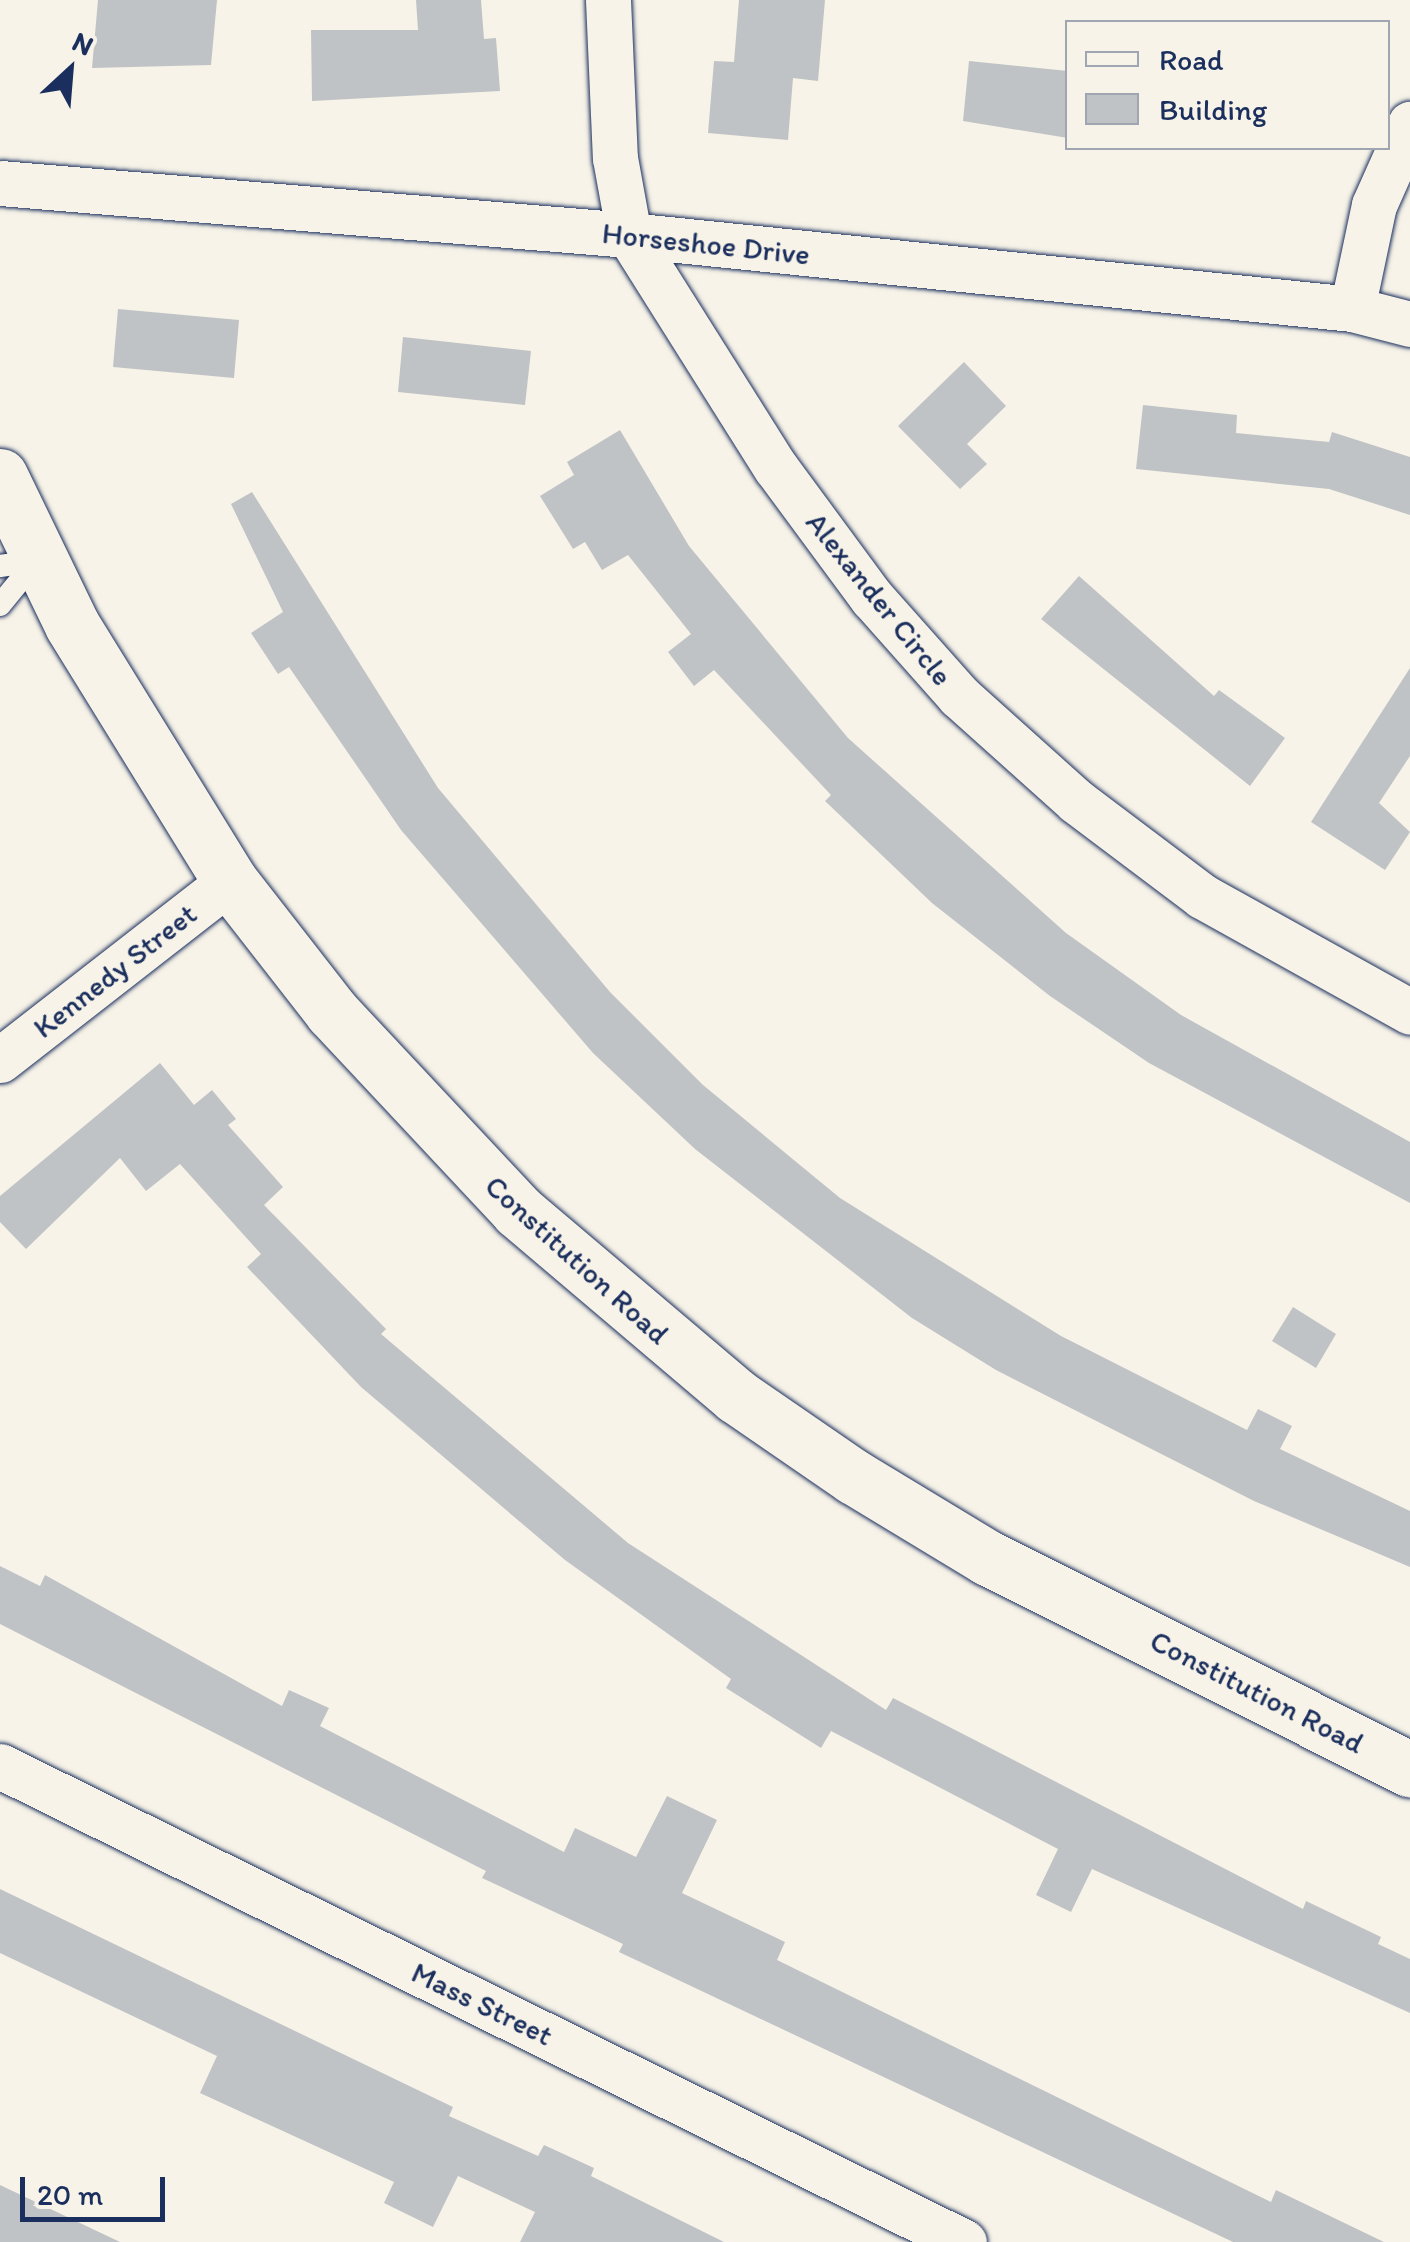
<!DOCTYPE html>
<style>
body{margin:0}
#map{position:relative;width:1410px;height:2242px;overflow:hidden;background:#f7f3e8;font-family:Itim,sans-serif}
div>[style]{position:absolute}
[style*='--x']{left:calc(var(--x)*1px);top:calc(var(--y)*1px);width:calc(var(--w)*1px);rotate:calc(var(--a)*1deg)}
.building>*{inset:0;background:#c0c3c5}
.roads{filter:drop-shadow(0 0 2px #1b2f5e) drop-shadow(0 0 2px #1b2f5e)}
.lane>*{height:22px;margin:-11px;padding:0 11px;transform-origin:11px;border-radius:11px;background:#f7f3e8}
.street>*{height:45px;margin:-22.5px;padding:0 22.5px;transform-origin:22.5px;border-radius:22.5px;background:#f7f3e8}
.secondary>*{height:55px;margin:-27.5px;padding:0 27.5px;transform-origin:27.5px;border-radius:27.5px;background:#f7f3e8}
span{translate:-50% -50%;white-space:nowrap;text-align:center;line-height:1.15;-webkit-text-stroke:10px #f7f3e8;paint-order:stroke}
.street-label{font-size:30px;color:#1b2f5e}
.legend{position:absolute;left:1065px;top:20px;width:325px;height:130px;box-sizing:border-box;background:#f7f3e8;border:2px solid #9fa5b1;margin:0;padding:12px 18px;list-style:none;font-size:30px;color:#1b2f5e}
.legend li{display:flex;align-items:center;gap:20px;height:50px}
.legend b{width:50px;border:2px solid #9fa5b1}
.north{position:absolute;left:20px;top:20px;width:100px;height:100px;-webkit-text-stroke:8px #f7f3e8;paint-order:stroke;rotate:26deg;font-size:28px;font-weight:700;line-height:40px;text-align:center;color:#1b2f5e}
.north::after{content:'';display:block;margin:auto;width:35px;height:45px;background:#1b2f5e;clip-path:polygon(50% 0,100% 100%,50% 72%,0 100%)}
.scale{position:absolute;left:20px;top:2177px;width:145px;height:45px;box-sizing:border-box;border:5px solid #1b2f5e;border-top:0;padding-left:12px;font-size:30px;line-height:35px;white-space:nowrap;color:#1b2f5e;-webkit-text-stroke:8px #f7f3e8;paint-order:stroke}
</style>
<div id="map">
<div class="building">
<div style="clip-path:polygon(98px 0,217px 0,211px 65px,92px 68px)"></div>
<div style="clip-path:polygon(416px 0,481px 0,484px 39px,496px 38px,500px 91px,312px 101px,311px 30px,418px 30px)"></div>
<div style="clip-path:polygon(739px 0,825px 0,818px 81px,793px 78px,788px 140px,708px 133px,714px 61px,734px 62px)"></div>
<div style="clip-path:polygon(969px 61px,1068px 71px,1068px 138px,963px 121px)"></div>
<div style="clip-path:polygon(118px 309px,239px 320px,234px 378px,113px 367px)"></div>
<div style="clip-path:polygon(403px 337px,531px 351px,525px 405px,398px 392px)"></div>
<div style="clip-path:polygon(964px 362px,1006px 406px,967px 444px,987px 464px,960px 489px,898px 426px)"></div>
<div style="clip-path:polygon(1143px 405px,1237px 415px,1236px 433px,1329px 442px,1332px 432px,1410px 457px,1410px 515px,1329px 489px,1136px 469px)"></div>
<div style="clip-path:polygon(620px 430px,689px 546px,848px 738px,1066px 933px,1181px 1015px,1410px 1142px,1410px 1203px,1149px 1063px,1050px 996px,932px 903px,825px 801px,831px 795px,714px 670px,694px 686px,668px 652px,691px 634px,628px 555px,602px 570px,585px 542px,573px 549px,540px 496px,574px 475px,567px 462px)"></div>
<div style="clip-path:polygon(252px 492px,438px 788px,610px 992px,703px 1085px,840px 1198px,1061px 1336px,1247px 1430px,1258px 1409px,1292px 1426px,1280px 1449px,1410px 1511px,1410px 1567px,1254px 1501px,996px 1370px,912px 1318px,695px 1149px,593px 1053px,401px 830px,289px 667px,278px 674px,251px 633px,283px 612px,231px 504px)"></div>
<div style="clip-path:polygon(1079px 576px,1214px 696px,1219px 690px,1285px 738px,1250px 786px,1041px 619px)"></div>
<div style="clip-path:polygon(1410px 668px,1410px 756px,1379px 803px,1410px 832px,1385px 870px,1311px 822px)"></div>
<div style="clip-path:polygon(160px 1063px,194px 1105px,212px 1090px,236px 1119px,228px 1125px,283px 1187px,264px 1205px,386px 1329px,381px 1334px,628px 1543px,886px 1710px,893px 1698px,1303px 1909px,1306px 1901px,1381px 1937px,1378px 1944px,1410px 1959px,1410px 2013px,1092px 1869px,1071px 1912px,1036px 1895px,1058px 1849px,831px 1731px,821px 1748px,726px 1688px,731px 1679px,565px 1560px,361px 1387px,247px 1267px,261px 1254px,180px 1164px,146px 1191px,120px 1158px,26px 1249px,0 1222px,0 1196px)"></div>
<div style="clip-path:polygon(1293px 1307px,1336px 1334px,1316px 1368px,1272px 1341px)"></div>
<div style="clip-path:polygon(0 1566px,40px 1586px,45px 1575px,282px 1706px,289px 1690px,329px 1708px,320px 1726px,564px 1852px,575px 1828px,636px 1857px,667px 1796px,717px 1820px,682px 1893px,785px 1942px,777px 1960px,1271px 2202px,1276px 2190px,1384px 2242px,1233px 2242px,619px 1952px,623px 1944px,482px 1878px,486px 1871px,0 1624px)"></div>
<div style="clip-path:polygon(0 1889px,453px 2107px,449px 2116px,538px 2156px,544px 2145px,594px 2168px,591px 2176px,724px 2242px,520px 2242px,535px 2212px,458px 2176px,433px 2227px,384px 2203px,394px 2182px,200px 2093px,217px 2056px,0 1953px)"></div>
<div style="clip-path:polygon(0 2185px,120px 2242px,0 2242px)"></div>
</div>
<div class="roads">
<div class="lane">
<div style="--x:0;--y:566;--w:36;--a:-8"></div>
<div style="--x:0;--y:605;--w:57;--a:-50.7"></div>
</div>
<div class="street">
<div style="--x:608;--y:0;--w:158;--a:87.5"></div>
<div style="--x:615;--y:158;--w:78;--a:79.7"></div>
<div style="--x:629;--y:235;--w:275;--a:57.8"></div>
<div style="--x:776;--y:468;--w:162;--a:53.6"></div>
<div style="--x:872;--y:598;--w:131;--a:48.4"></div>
<div style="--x:959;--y:696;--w:157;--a:41.9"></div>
<div style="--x:1076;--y:801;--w:158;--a:37"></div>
<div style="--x:1202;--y:896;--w:238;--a:29.1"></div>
<div style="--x:0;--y:183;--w:631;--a:4.73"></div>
<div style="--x:629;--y:235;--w:727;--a:5.84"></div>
<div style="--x:1352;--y:309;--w:60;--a:14.5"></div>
<div style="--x:1352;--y:309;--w:106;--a:-78.1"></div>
<div style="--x:1374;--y:205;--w:89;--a:-66"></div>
<div style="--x:0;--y:1060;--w:291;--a:-37.9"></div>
<div style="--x:0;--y:1766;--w:1075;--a:26.28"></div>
</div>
<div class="secondary">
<div style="--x:0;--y:476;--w:165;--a:64.2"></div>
<div style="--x:72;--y:625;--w:301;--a:58.3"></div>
<div style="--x:230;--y:881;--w:166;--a:52.1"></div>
<div style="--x:332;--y:1012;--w:272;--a:46.9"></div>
<div style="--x:518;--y:1211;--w:286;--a:40.3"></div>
<div style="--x:736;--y:1396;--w:143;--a:34.5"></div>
<div style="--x:854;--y:1477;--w:157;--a:31.2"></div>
<div style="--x:988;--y:1558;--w:472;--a:26.6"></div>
</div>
</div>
<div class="street-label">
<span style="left:706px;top:244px;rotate:6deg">Horseshoe Drive</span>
<span style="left:879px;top:599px;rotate:51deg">Alexander Circle</span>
<span style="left:115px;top:971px;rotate:-38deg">Kennedy Street</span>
<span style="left:577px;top:1260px;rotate:42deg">Constitution Road</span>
<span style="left:1257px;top:1692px;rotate:27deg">Constitution Road</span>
<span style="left:482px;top:2004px;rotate:26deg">Mass Street</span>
</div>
<ul class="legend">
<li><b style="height:12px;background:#f7f3e8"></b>Road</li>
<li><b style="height:28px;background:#c0c3c5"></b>Building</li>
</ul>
<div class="north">N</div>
<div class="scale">20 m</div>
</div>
